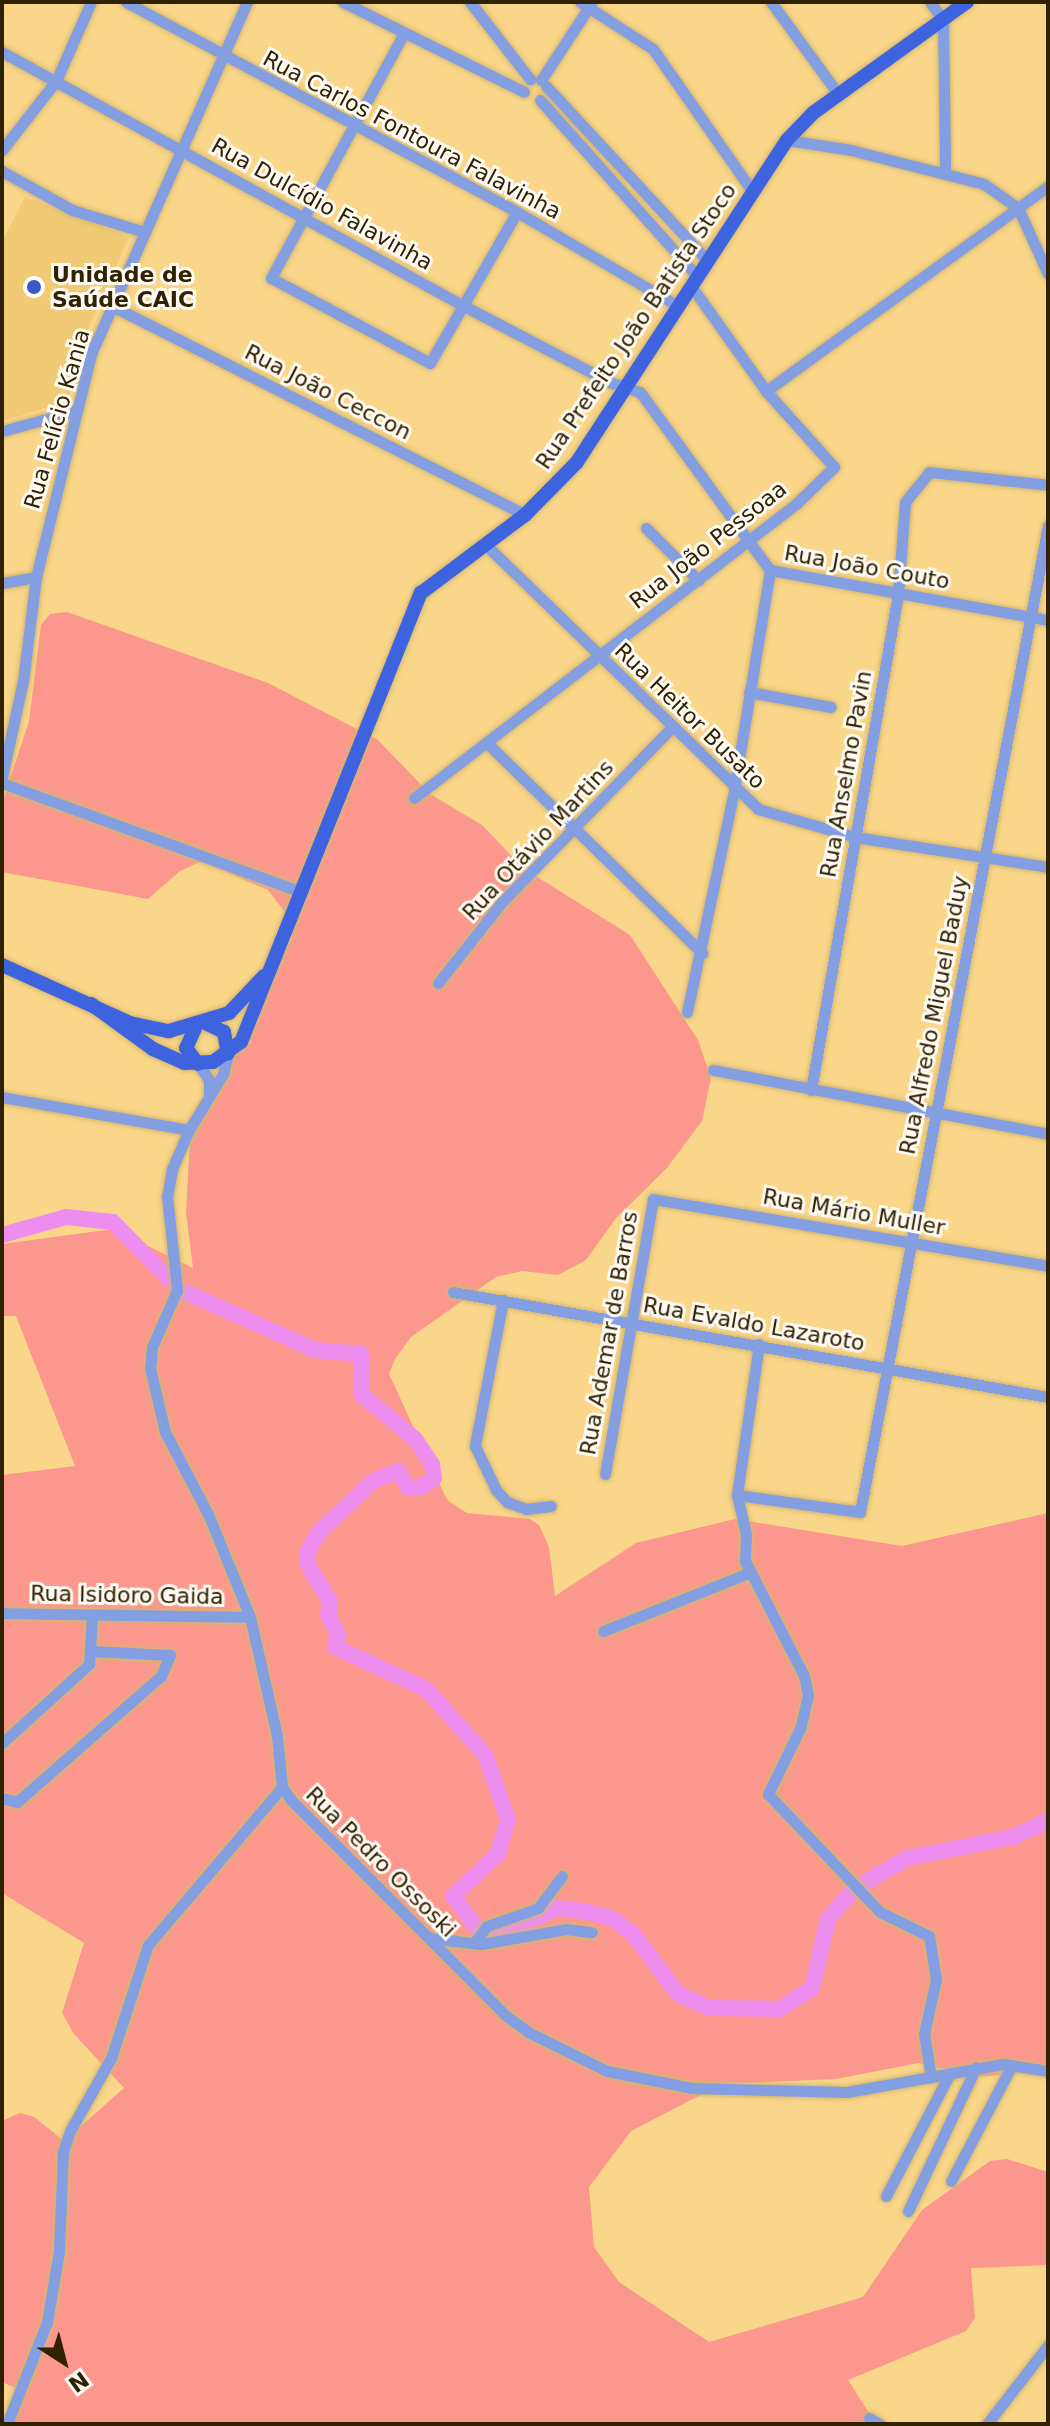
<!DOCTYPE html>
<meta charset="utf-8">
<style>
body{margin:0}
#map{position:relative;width:1050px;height:2426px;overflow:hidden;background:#f9d689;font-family:"DejaVu Sans",sans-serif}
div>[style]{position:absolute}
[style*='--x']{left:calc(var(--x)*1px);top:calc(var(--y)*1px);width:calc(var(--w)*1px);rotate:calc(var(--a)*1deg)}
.built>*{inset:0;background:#f0ca74}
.green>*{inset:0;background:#fc978d}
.river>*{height:16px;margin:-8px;padding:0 8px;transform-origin:8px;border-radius:8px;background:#ed8eee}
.roads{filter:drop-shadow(0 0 2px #d5b671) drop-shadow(0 0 2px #d5b671)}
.minor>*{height:11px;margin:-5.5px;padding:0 5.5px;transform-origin:5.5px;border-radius:5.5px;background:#849fe1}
.major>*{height:14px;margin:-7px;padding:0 7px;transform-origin:7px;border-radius:7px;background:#3d64de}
.dots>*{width:22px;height:22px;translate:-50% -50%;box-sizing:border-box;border:4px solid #fffbf4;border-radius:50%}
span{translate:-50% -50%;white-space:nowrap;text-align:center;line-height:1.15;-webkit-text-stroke:6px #fffbf4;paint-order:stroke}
.street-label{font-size:22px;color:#302201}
.poi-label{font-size:22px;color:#302201;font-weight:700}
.left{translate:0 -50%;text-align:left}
.frame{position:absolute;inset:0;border:4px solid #302201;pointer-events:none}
.north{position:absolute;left:24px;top:2322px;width:80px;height:80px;-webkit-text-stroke:6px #fffbf4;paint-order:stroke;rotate:144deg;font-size:22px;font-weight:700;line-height:32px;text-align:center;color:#302201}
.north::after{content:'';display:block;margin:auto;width:28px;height:36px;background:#302201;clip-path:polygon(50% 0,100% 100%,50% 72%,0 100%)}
</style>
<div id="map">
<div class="built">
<div style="clip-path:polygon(25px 197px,129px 237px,82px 343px,68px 401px,2px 421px,2px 242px)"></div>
</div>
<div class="green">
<div style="clip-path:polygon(67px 612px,268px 683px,378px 740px,430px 794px,482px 825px,523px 868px,630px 935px,698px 1040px,711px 1078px,702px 1121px,667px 1168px,616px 1218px,586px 1260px,558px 1275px,522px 1271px,496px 1277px,411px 1337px,395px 1359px,389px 1374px,447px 1500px,467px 1513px,530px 1519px,539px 1525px,549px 1547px,555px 1596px,636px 1543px,735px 1519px,902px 1546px,1048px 1513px,1048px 2071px,977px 2077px,919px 2063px,836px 2079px,722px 2084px,631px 2131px,589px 2187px,594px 2247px,619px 2282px,709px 2342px,863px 2297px,922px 2210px,990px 2161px,1007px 2159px,1048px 2172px,1048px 2265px,971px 2268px,975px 2318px,966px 2331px,848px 2380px,876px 2424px,9px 2424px,20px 2390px,2px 2382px,2px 2121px,20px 2113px,34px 2117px,64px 2141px,124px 2088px,74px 2034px,62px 2013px,84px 1943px,2px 1893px,2px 1475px,75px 1466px,16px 1316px,2px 1316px,2px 1244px,113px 1229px,193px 1268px,186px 1213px,190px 1138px,292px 938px,291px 920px,268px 890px,202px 861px,180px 871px,148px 899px,2px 872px,2px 803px,29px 721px,41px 625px,50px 614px)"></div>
</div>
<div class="river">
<div style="--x:2;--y:1235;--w:66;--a:-15.7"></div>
<div style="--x:66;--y:1217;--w:47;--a:6.1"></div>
<div style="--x:113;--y:1222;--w:81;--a:45.5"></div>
<div style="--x:185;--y:1292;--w:142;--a:24"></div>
<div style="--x:315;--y:1350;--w:46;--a:5"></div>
<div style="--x:361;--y:1354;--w:41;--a:88.6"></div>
<div style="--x:362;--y:1395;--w:69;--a:39.7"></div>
<div style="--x:415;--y:1439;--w:30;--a:56"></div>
<div style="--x:432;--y:1464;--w:14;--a:82"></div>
<div style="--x:434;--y:1478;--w:14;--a:144"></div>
<div style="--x:423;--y:1486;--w:15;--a:172"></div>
<div style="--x:408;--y:1488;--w:20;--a:-120"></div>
<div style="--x:398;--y:1471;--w:27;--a:158"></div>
<div style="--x:373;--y:1481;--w:74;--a:136.6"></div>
<div style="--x:319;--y:1532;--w:22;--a:120"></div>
<div style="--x:308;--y:1551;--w:14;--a:90"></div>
<div style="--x:308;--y:1565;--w:42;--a:58.6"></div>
<div style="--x:330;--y:1601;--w:14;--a:98"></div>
<div style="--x:328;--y:1615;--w:21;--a:62"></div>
<div style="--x:338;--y:1634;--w:13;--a:103"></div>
<div style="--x:335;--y:1647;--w:100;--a:24.8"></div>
<div style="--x:426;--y:1689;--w:89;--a:48.2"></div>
<div style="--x:485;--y:1755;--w:69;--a:70.5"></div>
<div style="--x:508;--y:1820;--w:37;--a:107"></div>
<div style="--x:497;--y:1855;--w:60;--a:137"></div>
<div style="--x:453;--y:1896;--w:51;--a:53.8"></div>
<div style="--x:483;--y:1937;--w:16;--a:-4"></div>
<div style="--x:499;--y:1936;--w:64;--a:-25.8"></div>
<div style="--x:557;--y:1908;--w:32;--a:7"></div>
<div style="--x:589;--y:1912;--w:25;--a:16"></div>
<div style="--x:613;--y:1919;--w:26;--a:37"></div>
<div style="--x:634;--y:1935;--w:74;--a:53.3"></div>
<div style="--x:678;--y:1994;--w:35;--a:24"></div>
<div style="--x:710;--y:2008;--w:70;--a:0.8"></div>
<div style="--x:780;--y:2009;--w:38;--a:-33"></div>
<div style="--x:812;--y:1988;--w:71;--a:-76.9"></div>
<div style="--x:828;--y:1919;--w:32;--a:-49"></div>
<div style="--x:861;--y:1885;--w:53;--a:-30.4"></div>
<div style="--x:907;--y:1858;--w:108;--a:-11.2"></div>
<div style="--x:1013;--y:1837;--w:38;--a:-25"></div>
</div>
<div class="roads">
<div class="minor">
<div style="--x:126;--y:2;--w:444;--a:28.2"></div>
<div style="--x:517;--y:212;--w:186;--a:30.3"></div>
<div style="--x:343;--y:2;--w:202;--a:26.4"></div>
<div style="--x:470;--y:2;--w:98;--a:52.1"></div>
<div style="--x:580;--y:2;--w:87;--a:32.8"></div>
<div style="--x:653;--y:49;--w:173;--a:55.1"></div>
<div style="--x:771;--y:2;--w:114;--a:53.9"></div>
<div style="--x:930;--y:2;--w:22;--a:54"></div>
<div style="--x:943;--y:20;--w:152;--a:89.2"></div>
<div style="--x:404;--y:33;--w:279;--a:118.5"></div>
<div style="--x:271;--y:278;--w:180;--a:28.1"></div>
<div style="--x:430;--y:363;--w:174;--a:-60.1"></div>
<div style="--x:2;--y:52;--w:525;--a:28.81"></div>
<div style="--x:462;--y:305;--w:169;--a:27.5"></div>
<div style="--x:612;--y:383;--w:29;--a:18"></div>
<div style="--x:640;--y:392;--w:220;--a:53.9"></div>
<div style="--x:770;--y:570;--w:282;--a:10.2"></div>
<div style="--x:541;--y:80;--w:91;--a:-56.7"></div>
<div style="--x:546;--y:86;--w:237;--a:47.2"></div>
<div style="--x:540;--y:100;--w:236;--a:48.3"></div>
<div style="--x:787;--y:140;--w:65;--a:8.9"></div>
<div style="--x:851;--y:150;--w:137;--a:14.3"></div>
<div style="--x:984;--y:184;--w:42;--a:35.2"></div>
<div style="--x:1018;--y:208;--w:72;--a:65.6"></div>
<div style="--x:2;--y:150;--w:88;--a:-52"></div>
<div style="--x:56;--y:81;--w:86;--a:-66.1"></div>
<div style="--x:2;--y:171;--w:80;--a:29.1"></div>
<div style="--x:72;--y:210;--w:76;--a:16.8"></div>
<div style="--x:112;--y:306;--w:463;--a:26.8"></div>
<div style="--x:766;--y:391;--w:349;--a:-36"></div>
<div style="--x:2;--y:431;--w:76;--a:-15.3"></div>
<div style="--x:646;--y:528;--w:74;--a:45"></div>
<div style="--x:486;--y:545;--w:379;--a:44.1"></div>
<div style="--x:758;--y:809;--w:101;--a:16.1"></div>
<div style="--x:855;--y:837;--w:195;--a:8.8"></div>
<div style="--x:2;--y:583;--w:35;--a:-10"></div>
<div style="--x:749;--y:692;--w:83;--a:10.4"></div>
<div style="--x:487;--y:743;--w:301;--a:44.3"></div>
<div style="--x:2;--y:777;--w:98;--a:-77.7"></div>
<div style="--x:23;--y:681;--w:105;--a:-82.9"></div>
<div style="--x:36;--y:577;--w:230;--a:-76.1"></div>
<div style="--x:91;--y:354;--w:385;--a:-66.1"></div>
<div style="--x:2;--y:783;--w:319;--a:20"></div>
<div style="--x:414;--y:798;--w:483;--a:-37.6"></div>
<div style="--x:797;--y:503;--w:52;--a:-44.2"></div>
<div style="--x:834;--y:467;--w:102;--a:-131.8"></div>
<div style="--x:766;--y:391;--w:129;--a:-125.5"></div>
<div style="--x:438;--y:983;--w:103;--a:-51.7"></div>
<div style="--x:502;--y:902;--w:244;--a:-45.8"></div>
<div style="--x:687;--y:1012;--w:227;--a:-78"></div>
<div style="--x:734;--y:790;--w:223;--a:-80.7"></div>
<div style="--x:228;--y:1054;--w:21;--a:104"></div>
<div style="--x:223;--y:1074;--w:66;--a:121.3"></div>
<div style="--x:189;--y:1130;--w:43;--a:113.6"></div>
<div style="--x:172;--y:1169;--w:27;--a:100"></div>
<div style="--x:167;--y:1196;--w:95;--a:83.9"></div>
<div style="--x:177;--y:1290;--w:62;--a:113.7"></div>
<div style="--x:152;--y:1347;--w:21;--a:95"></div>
<div style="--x:150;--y:1368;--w:66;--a:76.8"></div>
<div style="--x:165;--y:1432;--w:93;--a:62.3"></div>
<div style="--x:208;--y:1514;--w:111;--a:67.8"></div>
<div style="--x:250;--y:1617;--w:122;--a:77.2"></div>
<div style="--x:277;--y:1736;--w:51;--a:84.4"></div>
<div style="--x:282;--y:1787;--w:16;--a:55"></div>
<div style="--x:291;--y:1800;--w:303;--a:45.1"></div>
<div style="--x:505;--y:2015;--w:31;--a:36"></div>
<div style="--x:530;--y:2033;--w:86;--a:26.3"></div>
<div style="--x:607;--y:2071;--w:87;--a:11.3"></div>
<div style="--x:692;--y:2088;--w:155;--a:1.5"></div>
<div style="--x:847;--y:2092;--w:158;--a:-10.2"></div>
<div style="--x:1003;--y:2064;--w:46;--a:8.8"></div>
<div style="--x:198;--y:1064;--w:19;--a:55"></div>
<div style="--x:209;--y:1080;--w:14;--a:90"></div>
<div style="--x:713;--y:1070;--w:341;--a:10.8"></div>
<div style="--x:811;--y:1090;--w:504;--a:-80.05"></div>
<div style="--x:898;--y:594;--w:92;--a:-85.6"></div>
<div style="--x:905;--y:502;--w:38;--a:-51"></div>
<div style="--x:929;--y:472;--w:120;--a:6.2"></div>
<div style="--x:2;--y:1097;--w:190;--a:10"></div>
<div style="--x:453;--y:1292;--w:604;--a:10.01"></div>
<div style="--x:503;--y:1300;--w:149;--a:100.9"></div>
<div style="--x:475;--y:1446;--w:49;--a:64.5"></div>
<div style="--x:496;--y:1490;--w:16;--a:47"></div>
<div style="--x:507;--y:1502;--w:20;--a:20"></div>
<div style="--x:526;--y:1509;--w:25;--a:-7"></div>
<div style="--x:759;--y:1344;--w:153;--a:98.3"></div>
<div style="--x:737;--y:1495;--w:40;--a:77"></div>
<div style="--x:746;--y:1534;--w:27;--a:92"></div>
<div style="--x:745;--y:1561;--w:129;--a:62.8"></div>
<div style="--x:804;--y:1676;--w:19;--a:78"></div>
<div style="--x:808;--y:1695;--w:32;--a:103"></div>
<div style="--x:801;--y:1726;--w:76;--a:115.9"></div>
<div style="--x:768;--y:1794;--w:163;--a:46.5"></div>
<div style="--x:880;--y:1912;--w:55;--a:26.1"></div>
<div style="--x:929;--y:1936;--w:44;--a:80.8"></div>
<div style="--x:936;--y:1979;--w:56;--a:102.3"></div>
<div style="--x:924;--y:2034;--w:44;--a:80.8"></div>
<div style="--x:605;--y:1474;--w:279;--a:-80.1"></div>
<div style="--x:653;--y:1199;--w:401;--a:9.6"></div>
<div style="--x:737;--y:1495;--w:124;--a:7.9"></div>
<div style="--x:860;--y:1512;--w:1004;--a:-79.21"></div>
<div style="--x:2;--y:1613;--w:248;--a:0.9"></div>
<div style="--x:603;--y:1631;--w:159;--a:-21.7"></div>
<div style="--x:2;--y:1743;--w:118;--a:-42.2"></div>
<div style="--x:89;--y:1664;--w:48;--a:-86.4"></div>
<div style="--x:2;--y:1798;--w:16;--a:15"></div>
<div style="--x:17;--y:1802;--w:191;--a:-41.2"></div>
<div style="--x:161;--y:1676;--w:23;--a:-67"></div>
<div style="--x:170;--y:1655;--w:79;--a:-177.1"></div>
<div style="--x:429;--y:1938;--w:52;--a:6.6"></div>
<div style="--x:481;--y:1944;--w:86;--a:-10"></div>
<div style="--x:566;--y:1929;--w:26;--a:7"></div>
<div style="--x:474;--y:1943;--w:21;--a:-53"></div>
<div style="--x:487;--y:1926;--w:54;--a:-19.4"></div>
<div style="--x:538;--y:1908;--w:40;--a:-53"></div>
<div style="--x:951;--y:2181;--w:131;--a:-62.3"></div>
<div style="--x:886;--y:2196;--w:139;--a:-62.5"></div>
<div style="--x:908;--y:2211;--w:159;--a:-64.7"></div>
<div style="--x:869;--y:2418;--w:13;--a:29"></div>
<div style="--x:7;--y:2424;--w:110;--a:-68.6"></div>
<div style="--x:47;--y:2322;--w:72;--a:-80.4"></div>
<div style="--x:59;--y:2251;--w:99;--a:-87.7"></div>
<div style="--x:63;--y:2152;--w:22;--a:-72"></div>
<div style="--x:70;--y:2131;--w:84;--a:-60.7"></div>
<div style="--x:111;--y:2058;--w:119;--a:-71.9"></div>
<div style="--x:148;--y:1945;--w:207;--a:-49.7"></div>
<div style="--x:987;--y:2424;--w:100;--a:-52.3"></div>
</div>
<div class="major">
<div style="--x:2;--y:965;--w:141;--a:24.4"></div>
<div style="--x:130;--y:1023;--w:40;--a:12"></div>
<div style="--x:169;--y:1031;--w:63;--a:-16.7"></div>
<div style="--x:229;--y:1013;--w:51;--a:-46.6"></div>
<div style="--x:91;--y:1004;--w:77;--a:36"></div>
<div style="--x:153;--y:1049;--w:34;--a:24"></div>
<div style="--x:184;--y:1063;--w:29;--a:-2"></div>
<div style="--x:213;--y:1062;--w:34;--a:-36"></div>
<div style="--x:241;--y:1042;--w:484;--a:-68.2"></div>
<div style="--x:421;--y:593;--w:130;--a:-36.9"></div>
<div style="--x:525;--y:515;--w:74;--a:-45.5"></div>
<div style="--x:577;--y:462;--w:384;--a:-56.9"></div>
<div style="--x:787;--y:140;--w:37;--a:-46"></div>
<div style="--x:813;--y:113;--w:190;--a:-35.8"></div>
<div style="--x:205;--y:1023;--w:21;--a:25"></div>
<div style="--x:224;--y:1032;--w:22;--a:80"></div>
<div style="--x:196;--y:1026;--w:24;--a:114"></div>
<div style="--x:186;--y:1048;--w:20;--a:53"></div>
</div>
</div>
<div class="dots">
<div style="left:34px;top:287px;background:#365aca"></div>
</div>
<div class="street-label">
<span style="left:412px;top:135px;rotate:28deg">Rua Carlos Fontoura Falavinha</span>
<span style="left:322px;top:204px;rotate:29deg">Rua Dulcídio Falavinha</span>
<span style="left:636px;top:326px;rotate:-56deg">Rua Prefeito João Batista Stoco</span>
<span style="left:328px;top:392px;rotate:27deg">Rua João Ceccon</span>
<span style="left:57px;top:419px;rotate:-74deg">Rua Felício Kania</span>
<span style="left:708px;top:545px;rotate:-38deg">Rua João Pessoaa</span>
<span style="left:867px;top:567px;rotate:10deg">Rua João Couto</span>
<span style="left:690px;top:716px;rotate:44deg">Rua Heitor Busato</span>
<span style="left:846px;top:774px;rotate:-80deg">Rua Anselmo Pavin</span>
<span style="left:538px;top:840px;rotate:-47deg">Rua Otávio Martins</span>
<span style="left:934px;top:1015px;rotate:-79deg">Rua Alfredo Miguel Baduy</span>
<span style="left:854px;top:1212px;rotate:10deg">Rua Mário Muller</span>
<span style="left:754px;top:1324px;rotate:10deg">Rua Evaldo Lazaroto</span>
<span style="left:609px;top:1333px;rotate:-80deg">Rua Ademar de Barros</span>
<span style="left:127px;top:1595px;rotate:1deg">Rua Isidoro Gaida</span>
<span style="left:381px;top:1862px;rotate:45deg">Rua Pedro Ossoski</span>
</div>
<div class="poi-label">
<span class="left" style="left:52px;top:287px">Unidade de<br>Saúde CAIC</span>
</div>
<div class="frame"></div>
<div class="north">N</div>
</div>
